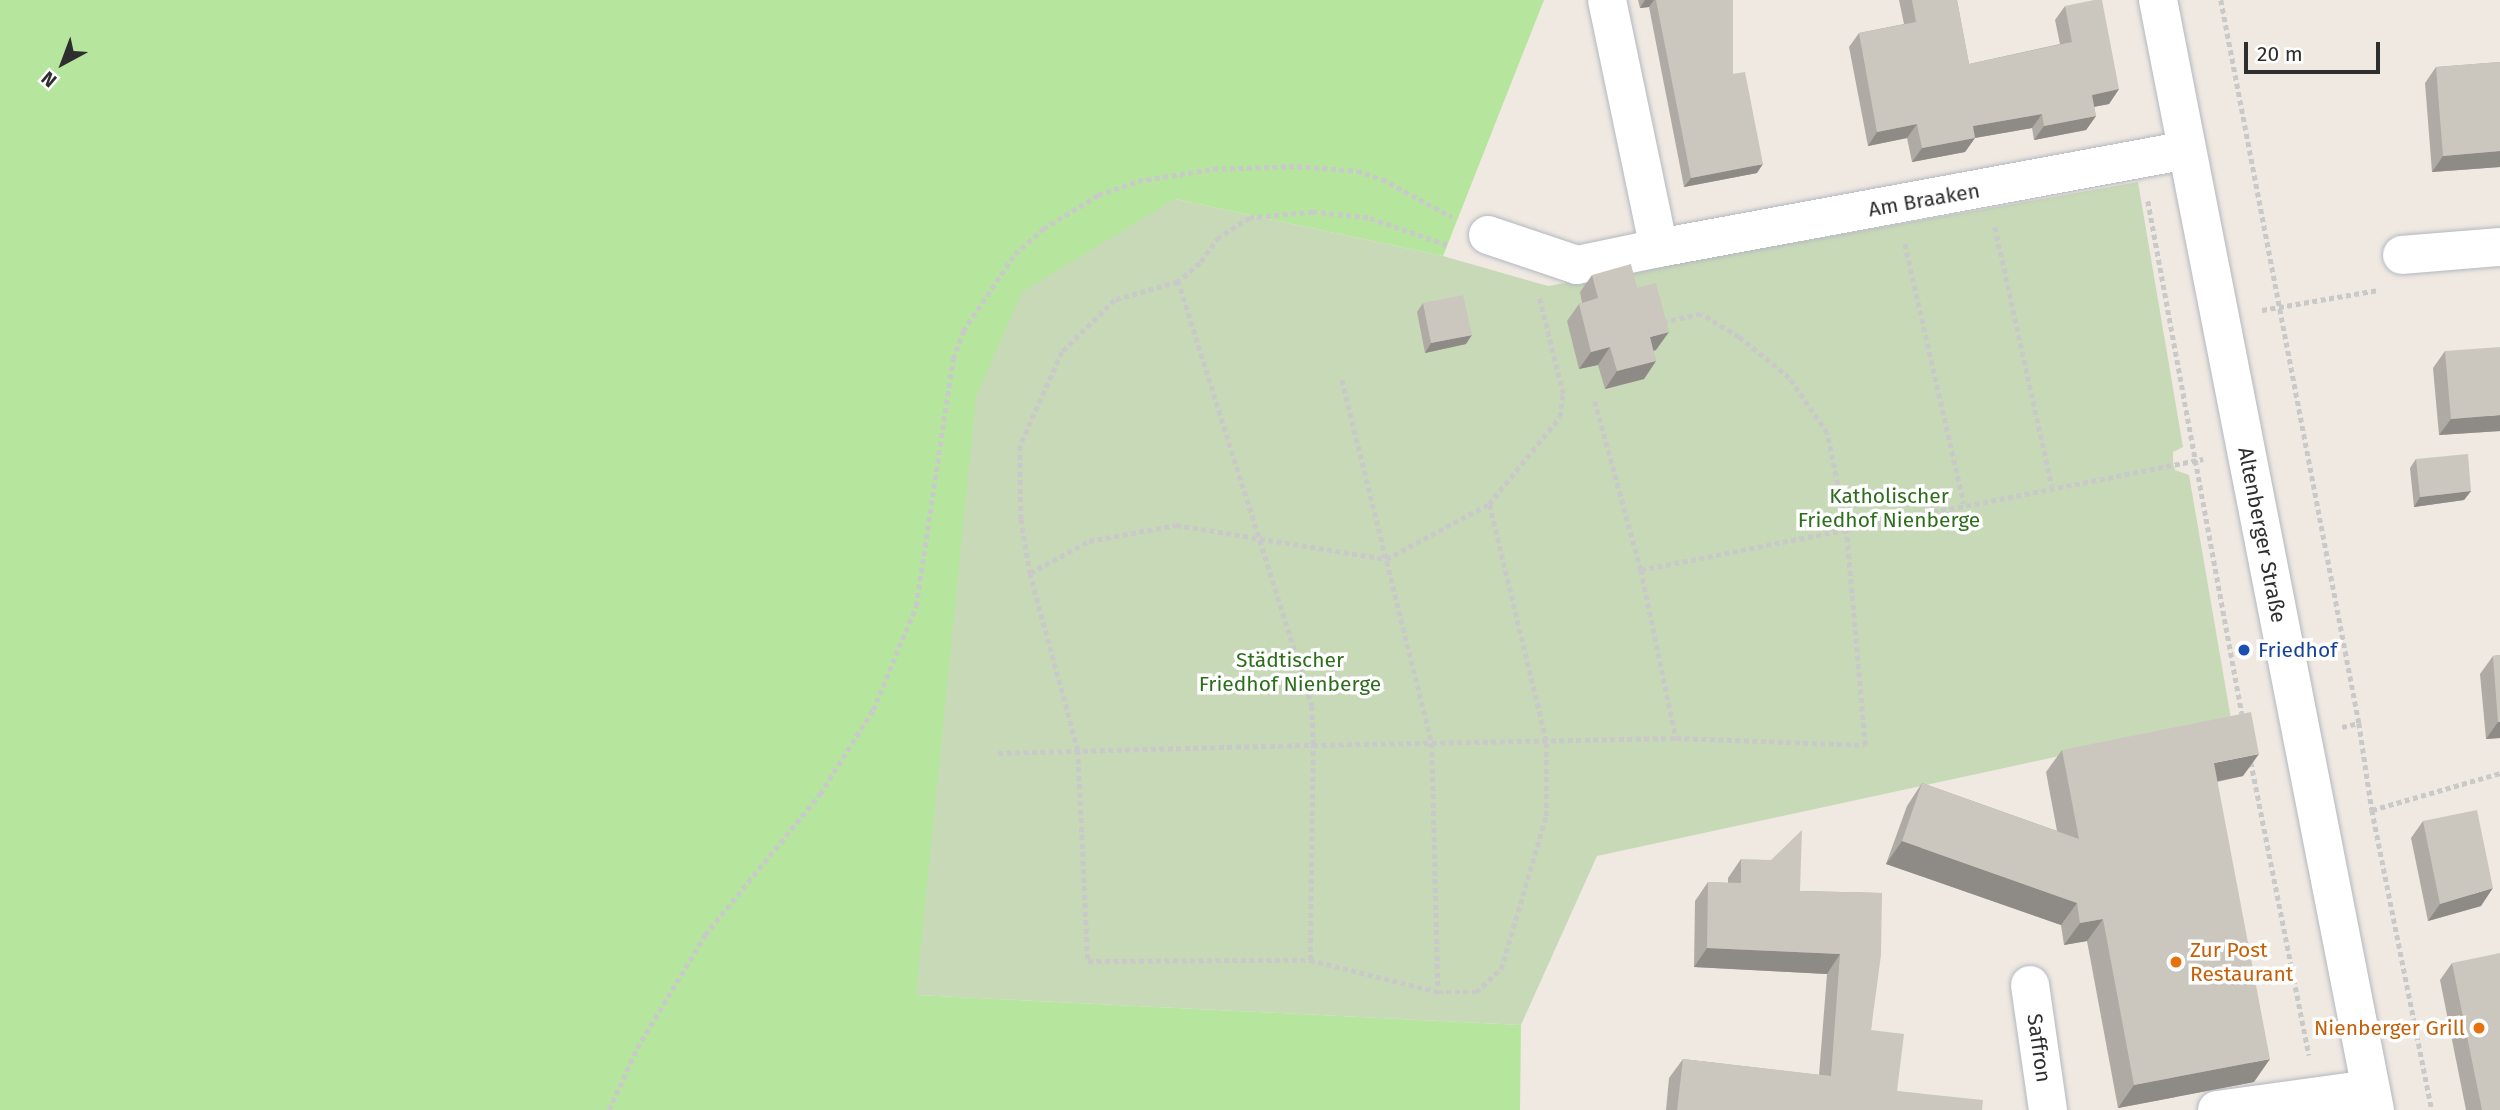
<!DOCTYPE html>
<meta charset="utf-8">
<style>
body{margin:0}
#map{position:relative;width:2500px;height:1110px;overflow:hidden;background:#efe9e1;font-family:"Fira Sans",sans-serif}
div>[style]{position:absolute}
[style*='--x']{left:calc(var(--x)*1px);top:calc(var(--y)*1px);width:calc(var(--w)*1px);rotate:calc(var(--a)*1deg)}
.green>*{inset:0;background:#b6e59e}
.cemetery>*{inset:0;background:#c8d9b8}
.path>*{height:4.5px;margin-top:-2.25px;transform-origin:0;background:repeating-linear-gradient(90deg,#c9c9c9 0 5px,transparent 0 8.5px)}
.roads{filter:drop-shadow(0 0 2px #b4b7c1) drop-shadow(0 0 2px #b4b7c1)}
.minor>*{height:38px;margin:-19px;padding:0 19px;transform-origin:19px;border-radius:19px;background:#fff}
.secondary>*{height:38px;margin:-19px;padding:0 19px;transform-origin:19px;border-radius:19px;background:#fff}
.wall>*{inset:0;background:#afaba4}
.shaded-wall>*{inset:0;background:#8e8b86}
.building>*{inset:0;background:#cbc7bf}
.dots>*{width:19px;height:19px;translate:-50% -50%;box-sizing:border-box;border:4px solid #fff;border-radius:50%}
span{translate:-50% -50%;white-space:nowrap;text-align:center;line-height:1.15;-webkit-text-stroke:7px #fff;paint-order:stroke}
.street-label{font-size:21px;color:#2e2e2e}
.park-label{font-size:21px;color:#2c6e1b}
.transit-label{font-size:21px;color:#164399}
.left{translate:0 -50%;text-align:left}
.food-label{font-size:21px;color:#c56008}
.right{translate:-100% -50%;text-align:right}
.north{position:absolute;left:28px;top:28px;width:70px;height:70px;-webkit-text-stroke:5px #fff;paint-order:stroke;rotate:221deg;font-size:19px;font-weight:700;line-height:28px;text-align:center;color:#2e2e2e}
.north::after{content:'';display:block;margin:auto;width:24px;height:32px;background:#2e2e2e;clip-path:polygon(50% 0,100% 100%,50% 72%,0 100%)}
.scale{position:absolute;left:2244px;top:42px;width:136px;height:32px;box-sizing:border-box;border:4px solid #2e2e2e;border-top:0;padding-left:9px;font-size:21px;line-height:24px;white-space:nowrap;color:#2e2e2e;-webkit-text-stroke:5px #fff;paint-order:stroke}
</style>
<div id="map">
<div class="green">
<div style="clip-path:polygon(0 0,1544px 0,1443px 256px,1175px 199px,917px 995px,1521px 1025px,1520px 1110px,0 1110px)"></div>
</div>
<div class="cemetery">
<div style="clip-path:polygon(2138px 182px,2183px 447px,2173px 452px,2173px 462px,2175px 470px,2189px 475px,2231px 719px,1597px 856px,1521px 1025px,916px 995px,976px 396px,1022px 292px,1175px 199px,1443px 256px,1548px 286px)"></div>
</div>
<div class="path">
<div style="--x:2221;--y:0;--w:736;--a:79.19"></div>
<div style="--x:2148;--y:201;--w:527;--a:79.61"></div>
<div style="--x:1995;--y:227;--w:265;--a:77.6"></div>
<div style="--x:1905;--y:244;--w:266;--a:77.2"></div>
<div style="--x:1447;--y:245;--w:83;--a:-161.1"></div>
<div style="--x:1368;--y:218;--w:55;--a:-173.8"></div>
<div style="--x:1313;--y:212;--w:63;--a:174.6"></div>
<div style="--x:1250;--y:218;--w:36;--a:148"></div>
<div style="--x:1219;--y:237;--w:32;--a:126"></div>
<div style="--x:1200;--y:263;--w:29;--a:139"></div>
<div style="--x:1178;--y:282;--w:66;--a:164.1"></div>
<div style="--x:1115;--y:300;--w:74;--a:135.5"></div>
<div style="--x:1062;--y:352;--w:103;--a:114.1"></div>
<div style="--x:1020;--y:446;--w:73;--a:89.2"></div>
<div style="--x:1021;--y:519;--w:55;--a:80.5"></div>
<div style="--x:1030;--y:573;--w:183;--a:74.8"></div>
<div style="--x:1078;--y:750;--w:211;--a:87.3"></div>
<div style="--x:1088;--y:961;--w:222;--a:-0.3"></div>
<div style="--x:1310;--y:960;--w:132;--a:14"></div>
<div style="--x:1438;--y:992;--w:38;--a:0"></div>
<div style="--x:1476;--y:992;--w:34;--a:-43"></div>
<div style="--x:1501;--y:969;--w:159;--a:-73.6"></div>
<div style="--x:1546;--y:816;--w:75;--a:-90"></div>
<div style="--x:1546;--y:741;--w:244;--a:-103.5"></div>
<div style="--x:2262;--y:310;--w:118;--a:-9.8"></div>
<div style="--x:1342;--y:380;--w:374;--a:76.1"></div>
<div style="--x:1432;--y:743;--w:249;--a:88.6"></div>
<div style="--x:1595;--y:401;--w:175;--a:74.8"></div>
<div style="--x:1641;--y:570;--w:172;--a:78.2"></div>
<div style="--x:1641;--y:570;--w:573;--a:-11.17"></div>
<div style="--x:1030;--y:573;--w:67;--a:-28.5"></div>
<div style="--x:1089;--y:541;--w:88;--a:-10.4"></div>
<div style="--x:1176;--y:525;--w:213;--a:9.2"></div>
<div style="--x:1386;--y:559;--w:117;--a:-28.1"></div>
<div style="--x:1489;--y:504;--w:112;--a:-50.8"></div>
<div style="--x:1560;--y:417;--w:23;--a:-83"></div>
<div style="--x:1563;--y:394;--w:100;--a:-103.9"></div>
<div style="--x:2342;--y:727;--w:17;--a:-13"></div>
<div style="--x:2359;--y:723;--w:88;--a:81.5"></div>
<div style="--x:2372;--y:810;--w:133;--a:-16.1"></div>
<div style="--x:998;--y:753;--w:315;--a:-1.5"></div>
<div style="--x:1313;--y:745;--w:38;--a:-92"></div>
<div style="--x:1312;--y:707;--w:446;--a:-107.5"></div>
<div style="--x:2251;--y:762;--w:299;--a:78.8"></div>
<div style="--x:2372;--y:810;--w:306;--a:78.7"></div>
<div style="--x:1310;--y:960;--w:215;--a:-89.2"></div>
<div style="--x:1313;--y:745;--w:363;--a:-1.1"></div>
<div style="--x:1676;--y:738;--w:189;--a:2.1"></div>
<div style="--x:1865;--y:745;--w:220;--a:-95"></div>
<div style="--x:1846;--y:526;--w:95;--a:-101.5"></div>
<div style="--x:1827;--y:433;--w:67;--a:-124.6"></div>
<div style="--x:1789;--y:378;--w:65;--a:-140.6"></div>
<div style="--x:1739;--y:337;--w:44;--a:-148.8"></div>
<div style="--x:1701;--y:314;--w:41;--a:167.3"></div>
<div style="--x:609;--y:1110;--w:68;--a:-65.7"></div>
<div style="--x:637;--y:1048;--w:132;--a:-59"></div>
<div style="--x:705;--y:935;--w:182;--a:-50.8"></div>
<div style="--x:820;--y:794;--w:99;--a:-57.8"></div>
<div style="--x:873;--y:710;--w:113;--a:-67.5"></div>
<div style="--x:916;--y:606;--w:250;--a:-81.5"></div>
<div style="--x:953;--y:359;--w:30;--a:-70"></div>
<div style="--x:963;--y:331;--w:93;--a:-56"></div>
<div style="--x:1015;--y:254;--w:38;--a:-42"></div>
<div style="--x:1043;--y:229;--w:65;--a:-31.7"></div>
<div style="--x:1098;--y:195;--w:42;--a:-19.3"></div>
<div style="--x:1138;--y:181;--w:76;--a:-9.1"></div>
<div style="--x:1213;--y:169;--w:84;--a:-2"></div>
<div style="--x:1297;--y:166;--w:60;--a:4.8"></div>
<div style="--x:1357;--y:171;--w:26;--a:18"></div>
<div style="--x:1382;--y:179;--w:80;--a:28.5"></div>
</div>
<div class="roads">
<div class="minor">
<div style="--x:1607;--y:0;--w:253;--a:78.2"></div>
<div style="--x:1659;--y:248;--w:537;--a:-10.51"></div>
<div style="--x:1488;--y:235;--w:94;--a:18.6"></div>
<div style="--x:1577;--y:265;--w:84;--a:-11.7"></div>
<div style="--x:2402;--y:255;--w:98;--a:-4.7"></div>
<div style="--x:2030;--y:985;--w:126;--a:81.8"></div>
<div style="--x:2217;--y:1110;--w:154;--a:-7.8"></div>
</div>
<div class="secondary">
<div style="--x:2158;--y:0;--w:1131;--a:78.94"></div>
</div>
</div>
<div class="wall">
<div style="clip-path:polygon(1638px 0,1733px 0,1733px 74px,1757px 173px,1684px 187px,1649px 7px,1640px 8px)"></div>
<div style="clip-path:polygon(1899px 0,1957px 0,1969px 64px,2060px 44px,2055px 20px,2065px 6px,2119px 89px,2109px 104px,2094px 107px,2096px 116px,2086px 130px,2034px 140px,2032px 128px,1975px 138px,1965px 152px,1912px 162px,1907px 138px,1868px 146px,1849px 47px,1859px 33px,1904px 24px)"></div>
<div style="clip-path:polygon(2500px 62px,2500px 167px,2432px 172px,2425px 83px,2436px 67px)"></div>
<div style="clip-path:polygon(1592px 275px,1656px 350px,1653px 351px,1656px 361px,1644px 379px,1605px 389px,1598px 365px,1579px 369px,1567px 321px,1579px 304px,1582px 303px,1580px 292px)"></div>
<div style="clip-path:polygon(1423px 303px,1466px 344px,1425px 353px,1417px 312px)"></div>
<div style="clip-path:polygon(2445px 351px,2500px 431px,2439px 435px,2433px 368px)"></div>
<div style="clip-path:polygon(2416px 459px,2471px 491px,2464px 500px,2414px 507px,2410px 468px)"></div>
<div style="clip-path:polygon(2500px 655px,2500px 738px,2486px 739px,2480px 674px,2493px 656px)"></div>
<div style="clip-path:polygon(2062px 750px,2243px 776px,2217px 782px,2254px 1082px,2118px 1108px,2087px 941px,2064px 945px,2061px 925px,1886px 864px,1907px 806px,1922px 783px,2057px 831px,2046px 772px)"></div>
<div style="clip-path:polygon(2423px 821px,2481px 906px,2428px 921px,2411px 838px)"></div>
<div style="clip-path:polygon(1741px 859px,1800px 891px,1882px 893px,1871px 1030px,1897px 1091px,1982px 1110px,1666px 1110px,1669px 1078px,1683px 1059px,1819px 1075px,1827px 974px,1694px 967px,1695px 901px,1708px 882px,1728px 883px,1728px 878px)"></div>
<div style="clip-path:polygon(2452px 963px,2500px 1110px,2466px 1110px,2440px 980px)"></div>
</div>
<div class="shaded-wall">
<div style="clip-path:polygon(1645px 0,1654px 0,1649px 7px,1640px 8px)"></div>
<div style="clip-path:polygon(2119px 89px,2109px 104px,2082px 109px,2092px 95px)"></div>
<div style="clip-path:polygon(2042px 114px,2032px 128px,1963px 140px,1973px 126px)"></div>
<div style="clip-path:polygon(2096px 116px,2086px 130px,2034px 140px,2044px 126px)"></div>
<div style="clip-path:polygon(1917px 124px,1907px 138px,1868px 146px,1877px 132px)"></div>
<div style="clip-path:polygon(1975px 138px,1965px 152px,1912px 162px,1922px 148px)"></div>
<div style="clip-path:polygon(2500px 151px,2500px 167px,2432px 172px,2443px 156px)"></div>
<div style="clip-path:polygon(1763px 164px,1757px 173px,1684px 187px,1691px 178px)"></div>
<div style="clip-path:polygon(1669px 332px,1656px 350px,1637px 355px,1650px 337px)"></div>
<div style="clip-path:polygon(1472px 335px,1466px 344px,1425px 353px,1431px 343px)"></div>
<div style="clip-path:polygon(1610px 347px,1598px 365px,1579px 369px,1591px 352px)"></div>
<div style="clip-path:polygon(1656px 361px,1644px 379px,1605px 389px,1617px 371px)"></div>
<div style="clip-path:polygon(2500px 415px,2500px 431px,2439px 435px,2451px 419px)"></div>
<div style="clip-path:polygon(2471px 491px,2464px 500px,2414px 507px,2420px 497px)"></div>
<div style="clip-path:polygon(2498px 722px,2500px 722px,2500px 738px,2486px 739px)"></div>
<div style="clip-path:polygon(2259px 754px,2243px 776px,2198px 785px,2214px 763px)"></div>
<div style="clip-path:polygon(1902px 841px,2077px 903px,2061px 925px,1886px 864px)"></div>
<div style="clip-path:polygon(2493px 888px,2481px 906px,2428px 921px,2440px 904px)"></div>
<div style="clip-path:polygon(2103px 919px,2087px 941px,2064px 945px,2080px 923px)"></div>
<div style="clip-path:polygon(1707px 948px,1840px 954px,1827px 974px,1694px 967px)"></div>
<div style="clip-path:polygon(2270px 1059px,2254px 1082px,2118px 1108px,2134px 1085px)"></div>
</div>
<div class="building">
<div style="clip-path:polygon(1656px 0,1733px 0,1733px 74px,1745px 72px,1763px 164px,1691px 178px)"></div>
<div style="clip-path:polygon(1912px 0,1957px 0,1969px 64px,2072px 42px,2065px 6px,2094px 0,2102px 0,2119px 89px,2092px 95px,2096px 116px,2044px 126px,2042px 114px,1973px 126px,1975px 138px,1922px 148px,1917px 124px,1877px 132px,1859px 33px,1916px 22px)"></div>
<div style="clip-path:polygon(2500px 62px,2500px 151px,2443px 156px,2436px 67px)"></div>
<div style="clip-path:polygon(1631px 264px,1637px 288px,1656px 283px,1669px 332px,1650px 337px,1656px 361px,1617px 371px,1610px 347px,1591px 352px,1579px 304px,1598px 298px,1592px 275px)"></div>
<div style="clip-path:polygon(1463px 295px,1472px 335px,1431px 343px,1423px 303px)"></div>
<div style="clip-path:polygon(2500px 347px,2500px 415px,2451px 419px,2445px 351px)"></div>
<div style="clip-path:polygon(2468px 454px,2471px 491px,2420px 497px,2416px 459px)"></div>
<div style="clip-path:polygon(2500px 655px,2500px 722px,2498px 722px,2493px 656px)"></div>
<div style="clip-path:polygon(2251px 712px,2259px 754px,2214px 763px,2270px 1059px,2134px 1085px,2103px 919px,2080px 923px,2077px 903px,1902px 841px,1922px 783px,2079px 839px,2062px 750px)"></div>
<div style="clip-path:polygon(2477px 810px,2493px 888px,2440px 904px,2423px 821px)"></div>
<div style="clip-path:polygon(1802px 830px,1800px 891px,1882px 893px,1881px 955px,1871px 1030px,1904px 1034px,1897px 1091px,1983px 1100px,1982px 1110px,1677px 1110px,1683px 1059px,1831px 1076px,1840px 954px,1707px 948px,1708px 882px,1741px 883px,1741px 859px,1771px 860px)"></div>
<div style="clip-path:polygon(2500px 953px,2500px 1110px,2482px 1110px,2452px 963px)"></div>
</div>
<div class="dots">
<div style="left:2244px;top:650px;background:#1a4fb4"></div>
<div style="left:2176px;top:962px;background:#e8710a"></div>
<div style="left:2479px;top:1028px;background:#e8710a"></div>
</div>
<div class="street-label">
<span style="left:1924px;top:200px;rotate:-10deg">Am Braaken</span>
<span style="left:2262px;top:535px;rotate:79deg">Altenberger Straße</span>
<span style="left:2039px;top:1048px;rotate:82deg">Saffron</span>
</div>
<div class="park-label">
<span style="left:1889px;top:508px">Katholischer<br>Friedhof Nienberge</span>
<span style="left:1290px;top:672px">Städtischer<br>Friedhof Nienberge</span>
</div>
<div class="transit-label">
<span class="left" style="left:2258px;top:650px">Friedhof</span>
</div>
<div class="food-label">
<span class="left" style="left:2190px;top:962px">Zur Post<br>Restaurant</span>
<span class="right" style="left:2465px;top:1028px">Nienberger Grill</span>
</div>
<div class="north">N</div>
<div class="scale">20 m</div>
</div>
